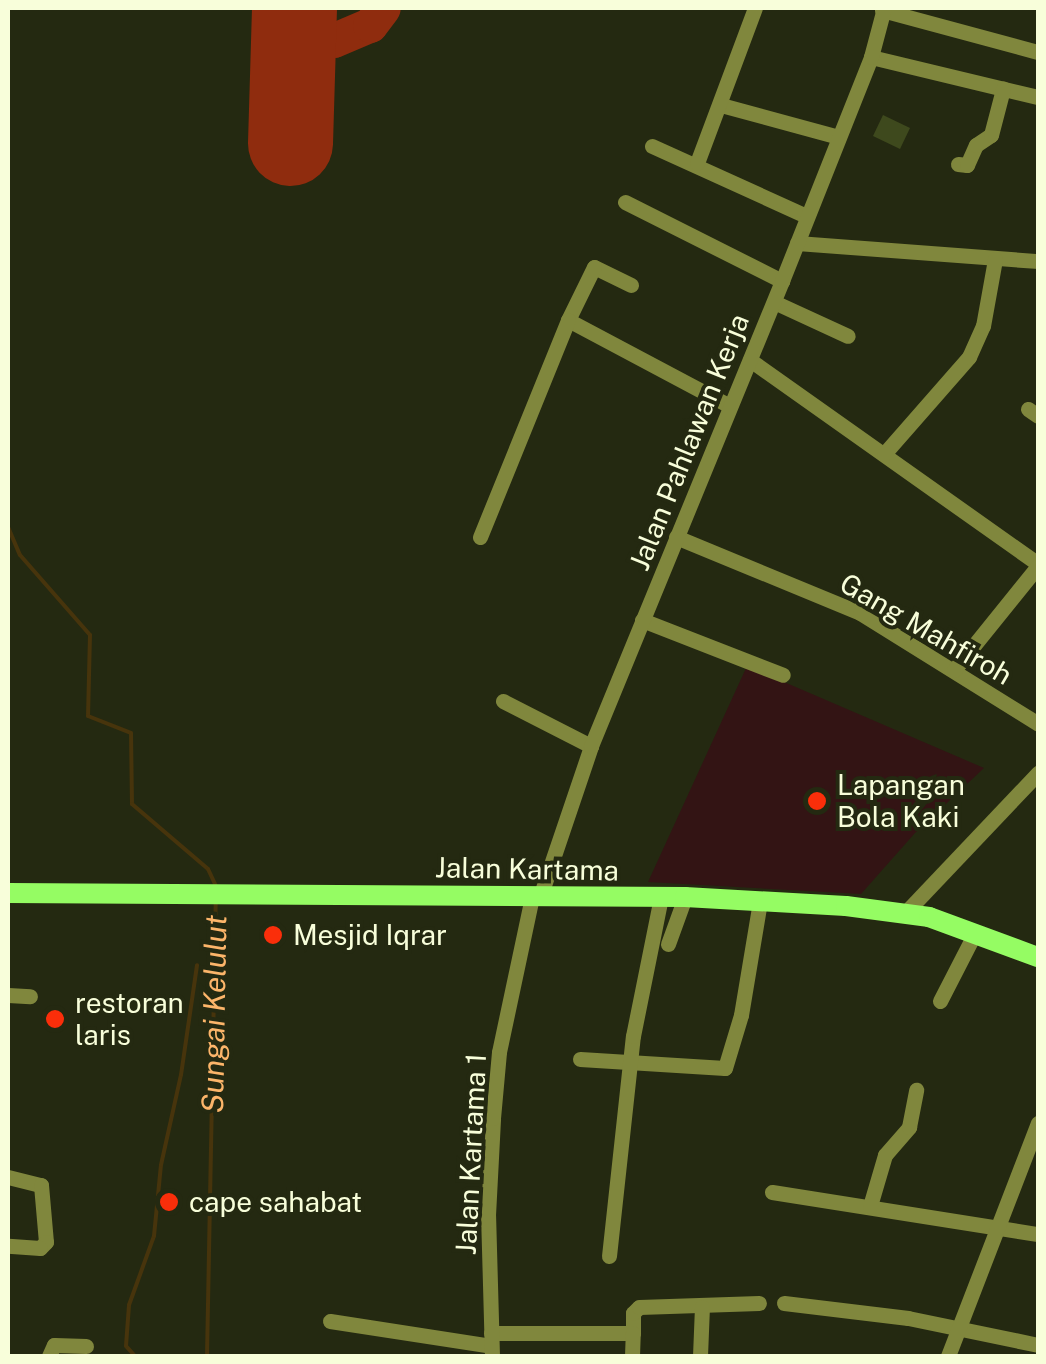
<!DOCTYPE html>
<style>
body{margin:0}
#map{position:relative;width:1046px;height:1364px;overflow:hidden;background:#242911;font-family:"Public Sans",sans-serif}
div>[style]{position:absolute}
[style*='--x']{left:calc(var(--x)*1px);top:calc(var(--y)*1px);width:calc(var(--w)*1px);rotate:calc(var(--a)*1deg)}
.green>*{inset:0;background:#331414}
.stream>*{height:4px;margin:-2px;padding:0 2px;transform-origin:2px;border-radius:2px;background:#47340c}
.taxiway>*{height:35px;margin:-17.5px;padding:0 17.5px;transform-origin:17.5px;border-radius:17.5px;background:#8f2c0e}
.runway>*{height:85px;margin:-42.5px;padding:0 42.5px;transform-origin:42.5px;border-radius:42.5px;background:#8f2c0e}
.building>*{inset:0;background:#3e491d}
.minor>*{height:15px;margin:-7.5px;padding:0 7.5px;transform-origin:7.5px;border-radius:7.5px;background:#80873d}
.major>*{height:20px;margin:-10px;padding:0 10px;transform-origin:10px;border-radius:10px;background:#95fc63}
.dots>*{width:28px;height:28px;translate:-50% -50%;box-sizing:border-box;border:5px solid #242911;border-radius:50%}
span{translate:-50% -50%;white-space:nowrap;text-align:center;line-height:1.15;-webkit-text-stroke:8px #242911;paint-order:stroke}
.street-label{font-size:28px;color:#f8feda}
.poi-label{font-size:28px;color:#f8feda}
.left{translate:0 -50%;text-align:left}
.water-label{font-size:30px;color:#fcb56a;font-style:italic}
.frame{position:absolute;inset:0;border:10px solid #f8feda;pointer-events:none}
</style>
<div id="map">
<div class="green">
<div style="clip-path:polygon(747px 666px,984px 768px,915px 833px,861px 894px,648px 882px)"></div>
</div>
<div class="stream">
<div style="--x:8;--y:527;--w:30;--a:67"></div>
<div style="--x:20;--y:555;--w:106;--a:48.8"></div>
<div style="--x:90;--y:635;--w:81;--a:91.4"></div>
<div style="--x:88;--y:716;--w:46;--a:21.6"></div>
<div style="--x:131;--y:733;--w:71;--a:89.2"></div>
<div style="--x:132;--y:804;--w:100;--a:40.5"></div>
<div style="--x:208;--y:869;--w:19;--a:65"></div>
<div style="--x:135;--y:1356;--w:13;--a:-132"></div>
<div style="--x:126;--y:1346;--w:41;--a:-85.8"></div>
<div style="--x:129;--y:1305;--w:73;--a:-70.1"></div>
<div style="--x:154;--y:1236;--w:71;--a:-84.4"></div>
<div style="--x:161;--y:1165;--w:92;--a:-77.5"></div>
<div style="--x:181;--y:1075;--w:111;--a:-81.7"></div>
<div style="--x:207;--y:1356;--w:455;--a:-88.9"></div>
</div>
<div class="taxiway">
<div style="--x:275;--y:8;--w:28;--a:48"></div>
<div style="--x:294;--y:29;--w:19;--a:25"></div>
<div style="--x:311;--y:37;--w:23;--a:7"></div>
<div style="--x:334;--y:40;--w:39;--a:-23"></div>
<div style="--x:370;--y:25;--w:21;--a:-53"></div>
</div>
<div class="runway">
<div style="--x:290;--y:143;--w:135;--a:-88.3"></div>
</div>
<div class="building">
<div style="clip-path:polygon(883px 115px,910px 128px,900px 149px,873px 136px)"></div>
</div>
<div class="minor">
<div style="--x:882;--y:10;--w:162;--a:15.1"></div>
<div style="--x:871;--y:57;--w:172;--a:13.5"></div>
<div style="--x:721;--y:105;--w:122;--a:15.2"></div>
<div style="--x:652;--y:146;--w:169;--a:24.4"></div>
<div style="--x:697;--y:163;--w:165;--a:-69.5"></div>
<div style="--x:958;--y:164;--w:9;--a:6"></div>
<div style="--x:967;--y:165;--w:22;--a:-66"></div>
<div style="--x:976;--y:145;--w:18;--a:-34"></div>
<div style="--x:991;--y:135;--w:48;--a:-75.4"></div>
<div style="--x:625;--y:202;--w:176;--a:26.7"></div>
<div style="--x:797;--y:243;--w:242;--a:4.3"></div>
<div style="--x:631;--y:285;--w:41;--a:-154.1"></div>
<div style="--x:594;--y:267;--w:59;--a:116.1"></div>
<div style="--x:568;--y:320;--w:183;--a:28"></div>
<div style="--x:774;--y:302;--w:81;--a:24.7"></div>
<div style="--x:750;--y:360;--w:353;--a:35.3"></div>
<div style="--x:1028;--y:409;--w:12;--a:35"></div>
<div style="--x:884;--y:454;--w:129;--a:-48.8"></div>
<div style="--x:969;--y:357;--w:34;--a:-66"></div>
<div style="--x:983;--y:326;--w:68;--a:-79.8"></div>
<div style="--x:480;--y:537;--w:234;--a:-67.9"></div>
<div style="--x:676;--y:537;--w:199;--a:22.4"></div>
<div style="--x:860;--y:613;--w:210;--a:31.9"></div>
<div style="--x:642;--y:620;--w:151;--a:21.3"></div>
<div style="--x:954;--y:670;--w:134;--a:-51.1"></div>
<div style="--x:503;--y:701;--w:99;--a:27.1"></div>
<div style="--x:540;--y:897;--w:159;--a:-71.3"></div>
<div style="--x:591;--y:746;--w:503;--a:-67.67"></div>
<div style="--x:782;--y:281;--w:241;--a:-68.3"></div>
<div style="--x:871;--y:57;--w:51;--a:-75.1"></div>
<div style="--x:906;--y:912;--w:192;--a:-46.5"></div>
<div style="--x:668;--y:944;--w:50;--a:-70.1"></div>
<div style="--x:8;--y:995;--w:22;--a:3"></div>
<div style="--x:940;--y:1001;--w:76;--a:-62.8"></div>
<div style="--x:580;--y:1059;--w:145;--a:3.6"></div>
<div style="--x:725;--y:1068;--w:55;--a:-73.2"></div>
<div style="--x:741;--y:1015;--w:115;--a:-80.5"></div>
<div style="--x:8;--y:1177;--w:34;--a:14"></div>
<div style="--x:41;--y:1185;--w:57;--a:85"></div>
<div style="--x:46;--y:1242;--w:8;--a:135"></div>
<div style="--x:40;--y:1248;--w:32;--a:-176"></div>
<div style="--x:772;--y:1192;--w:269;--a:9"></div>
<div style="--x:870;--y:1206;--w:53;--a:-73.6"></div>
<div style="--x:885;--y:1155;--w:37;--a:-49"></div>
<div style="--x:909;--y:1127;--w:38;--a:-79"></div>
<div style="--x:609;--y:1256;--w:221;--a:-83.8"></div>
<div style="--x:633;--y:1036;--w:142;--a:-78.6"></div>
<div style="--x:784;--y:1303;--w:125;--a:6.9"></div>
<div style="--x:908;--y:1318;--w:133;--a:11.7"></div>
<div style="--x:330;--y:1321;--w:163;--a:8.8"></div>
<div style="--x:491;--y:1333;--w:142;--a:0"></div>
<div style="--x:633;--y:1333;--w:20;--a:-90"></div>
<div style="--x:633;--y:1313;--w:8;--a:-45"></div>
<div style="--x:639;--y:1307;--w:120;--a:-1.9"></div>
<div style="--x:49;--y:1356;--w:12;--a:-66"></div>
<div style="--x:54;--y:1345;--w:32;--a:2"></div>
<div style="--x:492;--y:1356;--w:141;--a:-91.6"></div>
<div style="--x:488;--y:1215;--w:97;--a:-87"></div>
<div style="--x:493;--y:1118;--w:66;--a:-84.8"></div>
<div style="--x:499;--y:1052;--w:158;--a:-78"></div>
<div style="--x:632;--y:1356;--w:23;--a:-88"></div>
<div style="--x:700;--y:1356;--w:49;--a:-87.7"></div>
<div style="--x:948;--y:1356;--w:250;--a:-68.9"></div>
</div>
<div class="major">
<div style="--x:8;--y:893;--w:677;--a:0.34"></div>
<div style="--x:685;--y:897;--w:161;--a:3.2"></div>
<div style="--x:846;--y:906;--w:84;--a:7.5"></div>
<div style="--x:929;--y:917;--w:116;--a:20.2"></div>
</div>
<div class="dots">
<div style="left:817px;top:801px;background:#fa2e0a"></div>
<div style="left:273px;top:935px;background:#fa2e0a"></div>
<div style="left:55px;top:1019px;background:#fa2e0a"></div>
<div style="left:169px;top:1202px;background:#fa2e0a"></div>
</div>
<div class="street-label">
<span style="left:689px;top:442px;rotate:-68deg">Jalan Pahlawan Kerja</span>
<span style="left:926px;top:629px;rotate:30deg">Gang Mahfiroh</span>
<span style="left:527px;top:869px;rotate:1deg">Jalan Kartama</span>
<span style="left:471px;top:1154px;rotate:-87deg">Jalan Kartama 1</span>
</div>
<div class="poi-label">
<span class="left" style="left:837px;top:801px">Lapangan<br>Bola Kaki</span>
<span class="left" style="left:293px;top:935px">Mesjid Iqrar</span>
<span class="left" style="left:75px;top:1019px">restoran<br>laris</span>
<span class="left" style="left:189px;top:1202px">cape sahabat</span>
</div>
<div class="water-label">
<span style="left:214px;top:1014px;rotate:-89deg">Sungai Kelulut</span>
</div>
<div class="frame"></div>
</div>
